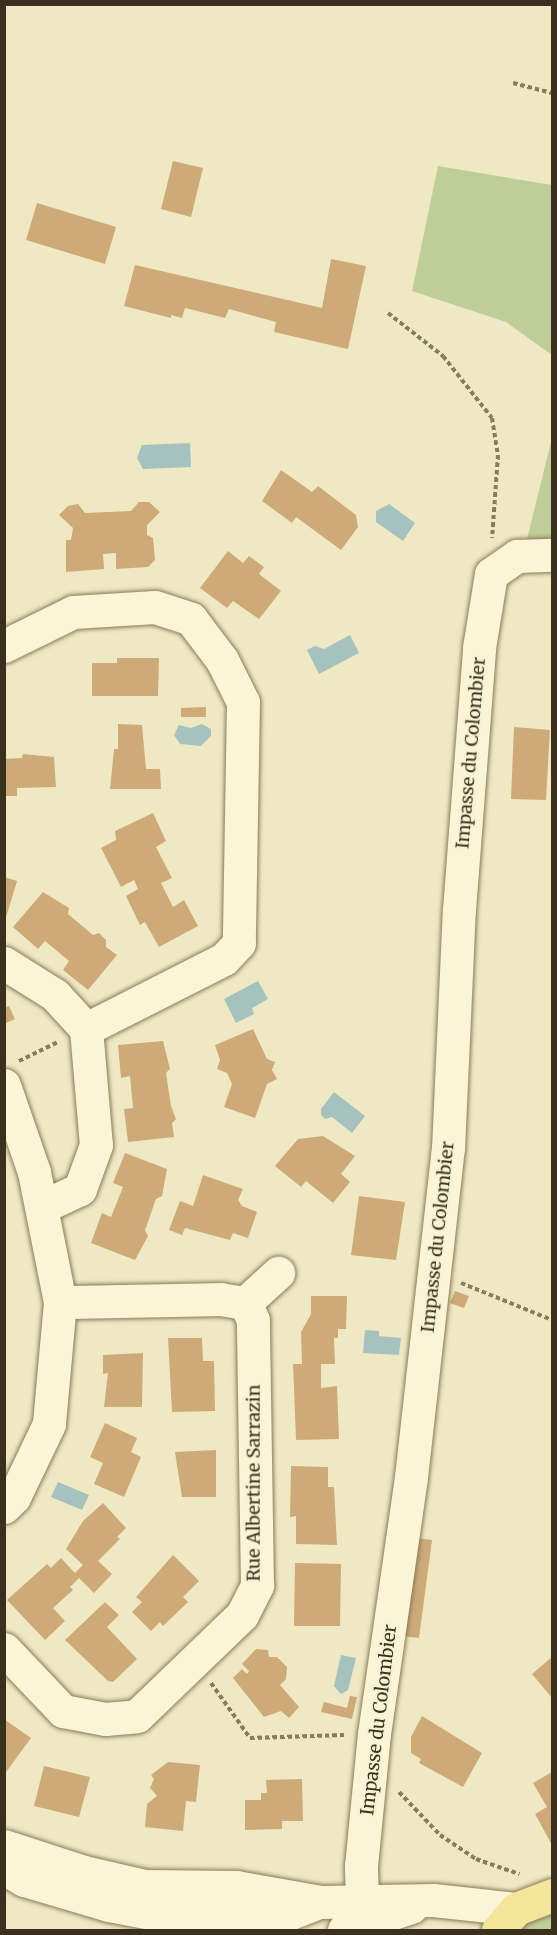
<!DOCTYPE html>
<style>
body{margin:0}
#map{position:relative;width:557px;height:1935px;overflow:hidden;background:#efe9c3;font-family:Merriweather,serif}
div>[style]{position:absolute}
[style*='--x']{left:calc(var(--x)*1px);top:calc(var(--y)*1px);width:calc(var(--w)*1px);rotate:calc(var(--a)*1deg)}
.green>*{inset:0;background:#bfce97}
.water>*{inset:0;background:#a6c2be}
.building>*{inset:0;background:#ceaa78}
.path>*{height:4px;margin-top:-2px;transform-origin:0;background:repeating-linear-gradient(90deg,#8a7b59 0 4.5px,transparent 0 7.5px)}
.roads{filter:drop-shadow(0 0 2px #8a7b59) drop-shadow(0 0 2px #8a7b59)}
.minor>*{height:33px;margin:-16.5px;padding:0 16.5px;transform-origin:16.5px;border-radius:16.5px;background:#faf5d7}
.major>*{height:33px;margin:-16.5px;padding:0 16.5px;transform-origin:16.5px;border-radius:16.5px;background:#f3e69a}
span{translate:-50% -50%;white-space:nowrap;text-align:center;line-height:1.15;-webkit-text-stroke:4.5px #f6f2d3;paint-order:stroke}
.street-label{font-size:18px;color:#3a301e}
.frame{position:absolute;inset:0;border:6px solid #3a301e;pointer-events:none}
</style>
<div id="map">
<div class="green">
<div style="clip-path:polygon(438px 166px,552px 185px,552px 355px,506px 322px,412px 291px)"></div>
<div style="clip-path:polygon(552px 438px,552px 539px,527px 539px)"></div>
<div style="clip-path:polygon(552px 1911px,552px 1930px,517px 1930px,529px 1919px)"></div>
</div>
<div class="water">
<div style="clip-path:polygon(190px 443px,191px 467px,143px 469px,137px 458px,142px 445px)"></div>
<div style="clip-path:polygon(389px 504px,415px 523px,403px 541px,376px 522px,376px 511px)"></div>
<div style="clip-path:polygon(350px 635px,359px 653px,319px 674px,307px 650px,315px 646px,324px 649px)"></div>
<div style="clip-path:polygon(202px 724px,211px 729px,211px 736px,201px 746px,180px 744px,174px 735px,179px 725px,191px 728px)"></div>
<div style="clip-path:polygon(258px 981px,268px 999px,252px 1008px,254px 1014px,236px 1023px,224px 999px)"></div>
<div style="clip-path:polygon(334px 1092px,365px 1116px,352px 1133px,332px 1117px,325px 1119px,321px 1115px,321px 1109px)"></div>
<div style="clip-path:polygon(365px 1330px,379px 1331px,379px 1336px,401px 1338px,399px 1355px,363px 1353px)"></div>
<div style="clip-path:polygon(58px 1482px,89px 1495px,82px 1510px,51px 1497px)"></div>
<div style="clip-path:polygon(341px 1655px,356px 1658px,348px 1690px,341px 1694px,334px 1686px)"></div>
</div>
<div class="building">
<div style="clip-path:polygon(173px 161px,203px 168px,191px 217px,161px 209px)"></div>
<div style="clip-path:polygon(37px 203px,116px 227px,105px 264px,26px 240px)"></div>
<div style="clip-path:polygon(331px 259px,366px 266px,348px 349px,274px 332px,276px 322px,229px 309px,225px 318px,185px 308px,182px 318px,171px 315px,171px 318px,124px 306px,135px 265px,322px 308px)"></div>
<div style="clip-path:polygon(281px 470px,312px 492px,318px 486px,356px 515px,358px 527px,341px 550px,296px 517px,292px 523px,262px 501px)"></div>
<div style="clip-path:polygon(139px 502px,149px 502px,160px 512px,147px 525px,147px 535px,153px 538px,155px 560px,148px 567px,116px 569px,116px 553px,103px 554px,104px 569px,66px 572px,66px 540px,71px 540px,73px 528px,59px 515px,68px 506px,78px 504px,85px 513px,131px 511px)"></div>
<div style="clip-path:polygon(228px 551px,243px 563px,249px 556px,264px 567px,259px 574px,281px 591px,259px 619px,233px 601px,227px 608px,200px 588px)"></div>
<div style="clip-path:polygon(117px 658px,159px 658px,158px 696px,92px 696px,92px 663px,117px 663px)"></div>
<div style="clip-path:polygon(206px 707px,206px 717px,181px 717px,181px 708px)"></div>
<div style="clip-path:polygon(118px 724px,142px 725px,146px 769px,160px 769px,161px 789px,110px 789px,114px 749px,118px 749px)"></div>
<div style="clip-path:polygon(514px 727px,550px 730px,546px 800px,511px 799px)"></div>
<div style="clip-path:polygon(23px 754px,54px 757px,56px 787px,17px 788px,17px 796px,4px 796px,4px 759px,22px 758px)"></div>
<div style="clip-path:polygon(153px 813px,166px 841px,156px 847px,172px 878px,161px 883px,173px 907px,184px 900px,198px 926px,159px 947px,145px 922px,140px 925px,126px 896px,138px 889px,134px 880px,121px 887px,101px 848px,116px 840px,115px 831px)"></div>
<div style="clip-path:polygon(5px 877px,17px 881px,5px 921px)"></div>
<div style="clip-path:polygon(43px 892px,69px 908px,68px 914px,93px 935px,99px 933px,106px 940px,106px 947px,117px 955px,88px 990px,63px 970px,69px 961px,45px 941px,38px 949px,13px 927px)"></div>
<div style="clip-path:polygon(9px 1006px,15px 1019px,4px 1024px,4px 1008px)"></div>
<div style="clip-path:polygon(253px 1029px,267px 1059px,275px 1062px,272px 1070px,277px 1079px,267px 1084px,255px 1118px,224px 1107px,232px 1084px,227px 1073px,217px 1069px,220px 1060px,215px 1045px)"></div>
<div style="clip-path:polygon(163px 1041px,170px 1069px,166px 1073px,171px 1106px,176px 1119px,172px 1123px,174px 1137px,128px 1142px,124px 1109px,133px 1108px,130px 1076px,121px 1078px,118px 1045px)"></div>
<div style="clip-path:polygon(323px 1136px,355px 1156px,341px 1174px,350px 1182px,333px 1203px,306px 1181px,301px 1187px,275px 1166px,298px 1139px)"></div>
<div style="clip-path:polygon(125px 1153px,167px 1169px,162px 1196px,156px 1199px,145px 1230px,148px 1236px,135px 1260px,91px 1243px,102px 1213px,111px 1217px,123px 1187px,113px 1183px)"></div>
<div style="clip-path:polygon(203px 1175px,243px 1189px,238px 1200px,242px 1206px,257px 1212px,248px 1238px,233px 1233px,230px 1240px,185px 1228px,182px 1235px,169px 1230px,180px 1201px,193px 1206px)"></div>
<div style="clip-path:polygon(359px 1196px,405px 1202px,396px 1260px,351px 1255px)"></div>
<div style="clip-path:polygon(455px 1291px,469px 1296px,464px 1308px,450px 1303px)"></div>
<div style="clip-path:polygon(311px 1296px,347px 1296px,346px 1329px,338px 1329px,338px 1338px,334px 1338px,335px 1364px,321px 1364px,321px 1388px,337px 1386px,339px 1439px,296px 1440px,293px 1364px,302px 1364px,301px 1332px,311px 1314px)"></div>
<div style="clip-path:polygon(168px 1338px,202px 1338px,203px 1361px,214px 1361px,215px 1411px,172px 1412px)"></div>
<div style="clip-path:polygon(143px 1353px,142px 1407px,104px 1407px,108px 1373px,103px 1374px,103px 1355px)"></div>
<div style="clip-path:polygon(105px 1423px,137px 1438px,131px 1452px,141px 1457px,124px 1497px,94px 1484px,103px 1463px,90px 1457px)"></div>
<div style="clip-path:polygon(216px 1450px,216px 1497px,182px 1497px,175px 1452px)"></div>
<div style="clip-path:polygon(291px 1466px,328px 1467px,328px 1487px,334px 1487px,337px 1545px,296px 1544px,296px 1516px,290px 1517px)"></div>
<div style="clip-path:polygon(103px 1503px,126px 1528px,117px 1537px,120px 1539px,98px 1561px,112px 1574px,94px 1593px,79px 1578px,70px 1587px,73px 1590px,53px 1608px,65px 1621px,45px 1640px,7px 1600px,47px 1564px,51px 1568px,61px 1558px,75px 1573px,83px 1565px,66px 1549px,83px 1521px)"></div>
<div style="clip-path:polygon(415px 1538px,432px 1540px,419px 1638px,401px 1636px)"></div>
<div style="clip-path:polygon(173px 1555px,199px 1581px,183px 1597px,188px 1602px,163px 1626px,160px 1622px,151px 1631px,132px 1612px,142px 1602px,136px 1597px)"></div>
<div style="clip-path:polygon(295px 1563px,341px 1564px,340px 1626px,294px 1626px)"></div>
<div style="clip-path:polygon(105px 1602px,119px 1615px,107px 1627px,137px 1659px,113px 1682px,108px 1681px,65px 1640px)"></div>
<div style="clip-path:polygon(256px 1649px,268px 1650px,269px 1657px,277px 1657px,287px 1667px,286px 1679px,280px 1685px,299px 1707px,289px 1718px,281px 1711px,264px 1717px,233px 1678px,242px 1669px,247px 1674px,249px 1671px,242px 1664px)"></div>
<div style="clip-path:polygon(552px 1657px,552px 1698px,532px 1674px)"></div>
<div style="clip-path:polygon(350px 1696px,357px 1697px,352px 1719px,321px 1712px,324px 1702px,347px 1708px)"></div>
<div style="clip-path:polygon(422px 1716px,482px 1753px,463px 1787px,419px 1763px,421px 1759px,411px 1753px,411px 1737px)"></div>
<div style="clip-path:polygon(4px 1719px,31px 1738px,4px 1775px)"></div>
<div style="clip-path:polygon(168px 1762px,200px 1765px,196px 1802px,186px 1801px,183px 1831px,145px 1827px,147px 1804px,157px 1796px,150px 1788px,154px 1779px,151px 1775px)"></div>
<div style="clip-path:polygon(44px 1766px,90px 1777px,79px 1817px,34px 1806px)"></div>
<div style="clip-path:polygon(552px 1772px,552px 1845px,535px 1814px,547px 1807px,533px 1783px)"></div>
<div style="clip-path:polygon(302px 1779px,303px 1821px,282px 1821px,282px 1829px,245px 1830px,245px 1800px,261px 1800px,261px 1793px,267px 1793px,266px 1780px)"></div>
</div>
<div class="path">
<div style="--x:513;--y:83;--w:40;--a:14.4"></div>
<div style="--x:388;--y:313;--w:70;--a:38"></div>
<div style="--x:443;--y:356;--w:79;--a:51.7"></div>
<div style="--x:492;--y:418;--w:37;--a:81"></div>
<div style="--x:498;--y:455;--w:83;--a:94.1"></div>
<div style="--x:19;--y:1061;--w:43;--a:-26"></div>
<div style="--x:461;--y:1283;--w:98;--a:22.1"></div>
<div style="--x:211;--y:1683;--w:67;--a:54.7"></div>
<div style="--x:250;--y:1738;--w:94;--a:-1.8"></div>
<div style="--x:399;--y:1792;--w:59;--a:46.4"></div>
<div style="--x:440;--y:1835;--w:43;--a:33.7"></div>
<div style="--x:476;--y:1859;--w:46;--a:19.2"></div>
</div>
<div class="roads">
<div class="minor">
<div style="--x:4;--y:646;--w:77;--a:-26.2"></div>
<div style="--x:73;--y:612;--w:82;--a:-3.5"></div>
<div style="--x:155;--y:607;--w:38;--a:18"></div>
<div style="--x:191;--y:619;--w:51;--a:52.9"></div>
<div style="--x:222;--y:660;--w:47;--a:63.4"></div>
<div style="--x:243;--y:702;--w:241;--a:91"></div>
<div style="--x:239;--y:943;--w:22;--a:133"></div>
<div style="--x:224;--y:959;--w:155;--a:153.1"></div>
<div style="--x:4;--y:963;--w:60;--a:32.1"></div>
<div style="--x:55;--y:995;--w:46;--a:47.6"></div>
<div style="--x:86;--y:1029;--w:116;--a:85.1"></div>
<div style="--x:96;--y:1145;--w:47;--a:110"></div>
<div style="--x:80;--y:1189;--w:42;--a:154.7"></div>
<div style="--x:4;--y:1085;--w:92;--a:71"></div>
<div style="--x:34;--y:1172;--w:133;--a:78.7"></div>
<div style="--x:60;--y:1302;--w:122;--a:95.2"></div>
<div style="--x:49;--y:1424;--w:81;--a:115.6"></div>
<div style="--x:14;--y:1497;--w:14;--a:135"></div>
<div style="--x:245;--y:1303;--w:45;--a:-42.3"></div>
<div style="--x:4;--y:1649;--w:86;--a:46.4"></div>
<div style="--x:63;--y:1711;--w:43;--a:10.8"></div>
<div style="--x:105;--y:1719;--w:32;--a:-5"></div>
<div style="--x:137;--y:1716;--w:146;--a:-43.9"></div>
<div style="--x:242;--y:1615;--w:34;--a:-63"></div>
<div style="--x:257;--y:1585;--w:265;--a:-90.9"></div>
<div style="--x:253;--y:1320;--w:19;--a:-115"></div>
<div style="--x:245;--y:1303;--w:24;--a:-171"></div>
<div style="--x:221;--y:1299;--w:161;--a:178.9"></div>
<div style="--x:4;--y:1846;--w:84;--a:18"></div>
<div style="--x:84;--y:1872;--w:63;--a:12.9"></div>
<div style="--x:145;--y:1886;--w:91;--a:0.6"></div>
<div style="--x:236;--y:1887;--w:86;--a:10"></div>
<div style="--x:321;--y:1902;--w:112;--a:-1"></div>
<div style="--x:433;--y:1900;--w:83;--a:6.2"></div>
<div style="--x:4;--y:1868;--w:23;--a:31"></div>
<div style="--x:24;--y:1880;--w:89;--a:16.4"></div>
<div style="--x:109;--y:1905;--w:53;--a:10.9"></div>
<div style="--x:161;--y:1915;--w:96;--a:1.8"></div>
<div style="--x:257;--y:1918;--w:31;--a:-7"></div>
<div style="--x:288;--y:1914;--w:28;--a:-21"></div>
<div style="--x:362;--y:1898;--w:32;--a:-92"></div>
<div style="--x:361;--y:1866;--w:133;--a:-84.4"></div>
<div style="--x:374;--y:1734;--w:260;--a:-81.8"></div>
<div style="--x:411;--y:1477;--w:330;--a:-83.6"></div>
<div style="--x:448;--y:1149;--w:239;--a:-87.4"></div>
<div style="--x:459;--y:910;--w:263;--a:-85.6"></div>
<div style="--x:479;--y:648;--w:75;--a:-80.8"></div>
<div style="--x:491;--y:574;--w:32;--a:-35"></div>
<div style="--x:517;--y:556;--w:35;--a:-2"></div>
<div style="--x:344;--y:1930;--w:71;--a:-18.9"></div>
</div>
<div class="major">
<div style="--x:498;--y:1930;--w:28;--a:-49"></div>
<div style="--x:516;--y:1909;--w:39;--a:-21"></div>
</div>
</div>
<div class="street-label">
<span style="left:471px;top:753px;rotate:-85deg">Impasse du Colombier</span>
<span style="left:438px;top:1237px;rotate:-84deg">Impasse du Colombier</span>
<span style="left:254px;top:1483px;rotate:-90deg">Rue Albertine Sarrazin</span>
<span style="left:379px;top:1720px;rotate:-83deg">Impasse du Colombier</span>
</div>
<div class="frame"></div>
</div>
